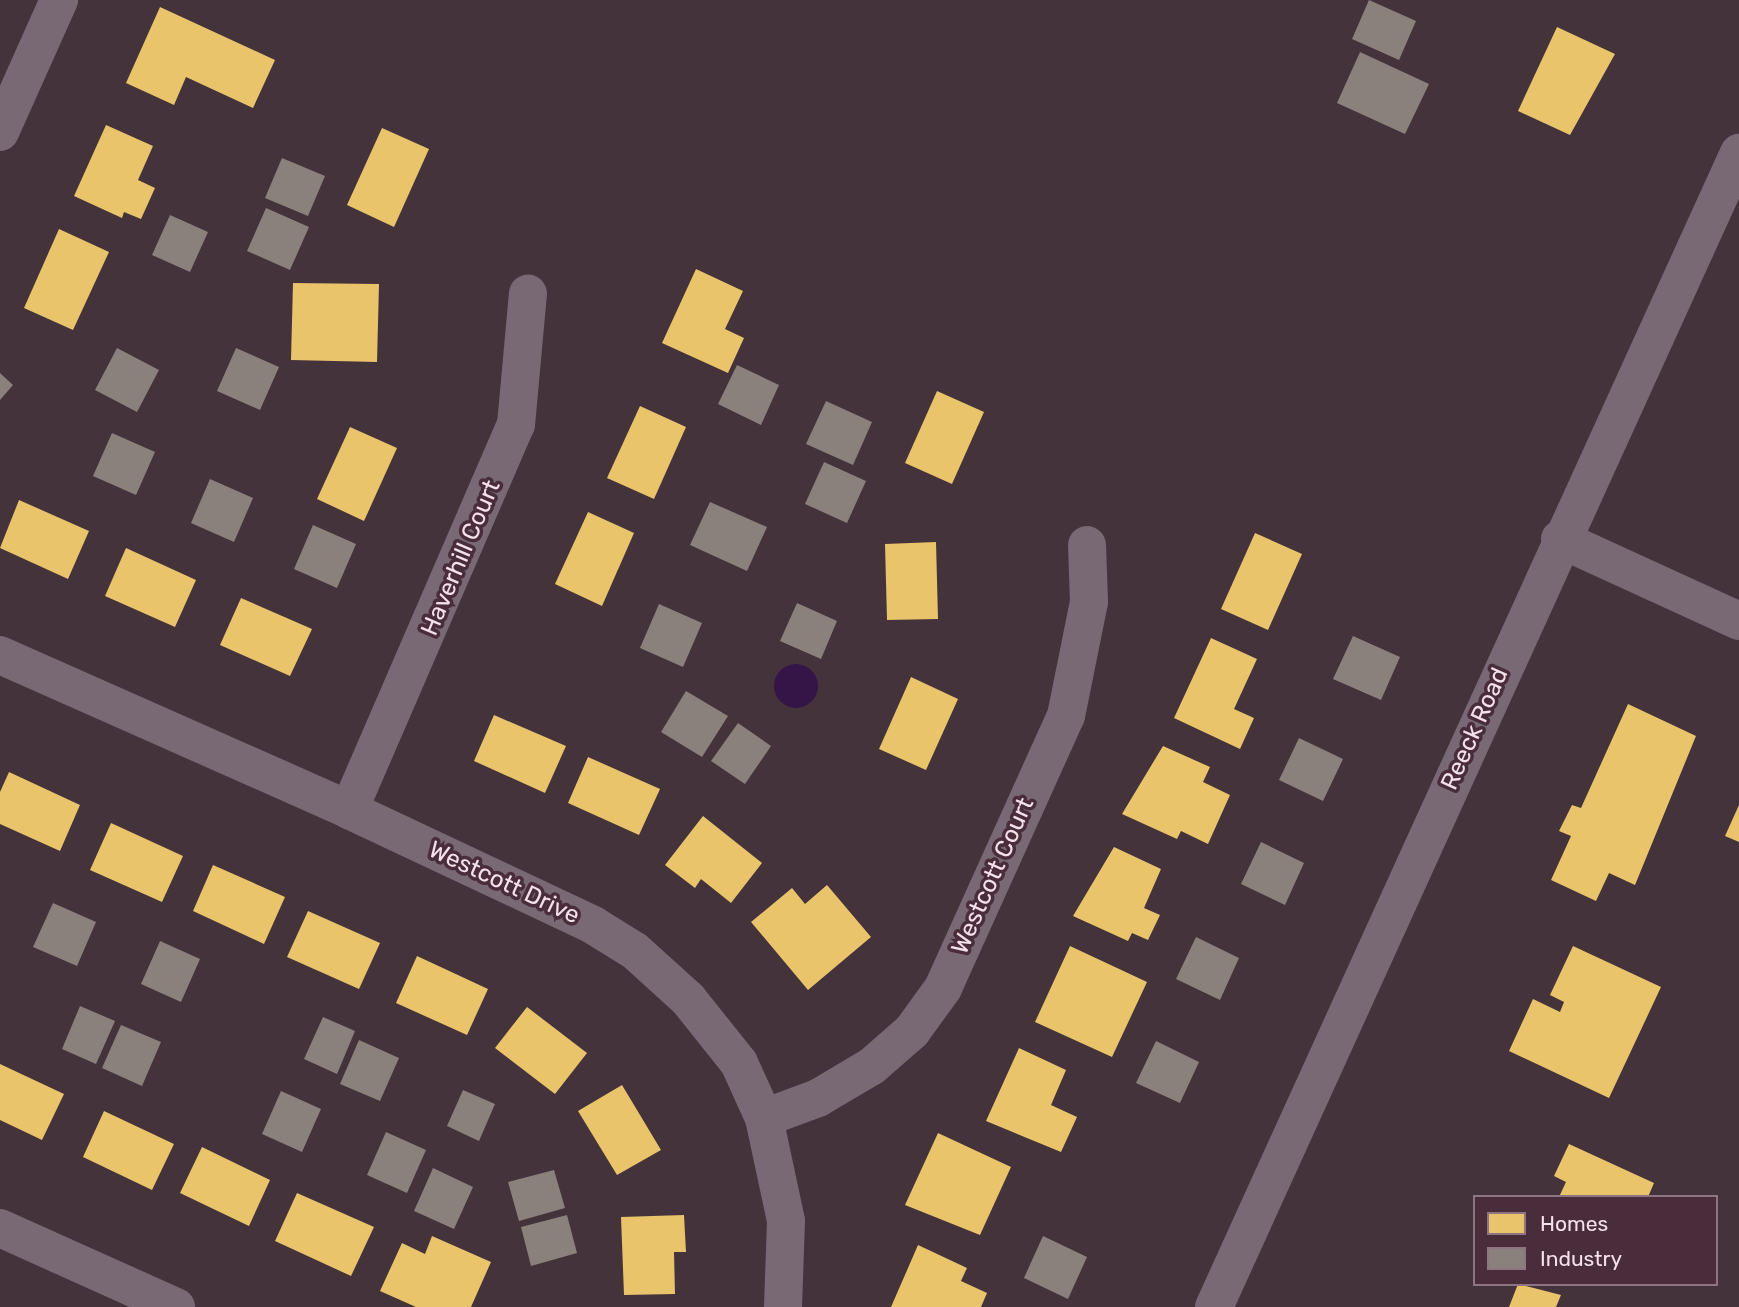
<!DOCTYPE html>
<style>
body{margin:0}
#map{position:relative;width:1739px;height:1307px;overflow:hidden;background:#44333b;font-family:Rubik,sans-serif}
div>[style]{position:absolute}
[style*='--x']{left:calc(var(--x)*1px);top:calc(var(--y)*1px);width:calc(var(--w)*1px);rotate:calc(var(--a)*1deg)}
.water>*{inset:0;background:#351548}
.round{border-radius:50%}
.homes>*{inset:0;background:#e9c46a}
.industry>*{inset:0;background:#8a817c}
.minor>*{height:38px;margin:-19px;padding:0 19px;transform-origin:19px;border-radius:19px;background:#786975}
span{translate:-50% -50%;white-space:nowrap;text-align:center;line-height:1.15;-webkit-text-stroke:7px #4a2d3b;paint-order:stroke}
.street-label{font-size:24px;color:#f4e1ea}
.legend{position:absolute;left:1473px;top:1195px;width:245px;height:91px;box-sizing:border-box;background:#4a2d3b;border:2px solid #8e7581;margin:0;padding:9px 12px;list-style:none;font-size:21px;color:#f4e1ea}
.legend li{display:flex;align-items:center;gap:14px;height:35px}
.legend b{width:35px;border:2px solid #8e7581}
</style>
<div id="map">
<div class="water">
<div class="round" style="left:774px;top:664px;width:44px;height:44px"></div>
</div>
<div class="homes">
<div style="clip-path:polygon(160px 7px,275px 60px,253px 108px,186px 77px,174px 105px,126px 83px)"></div>
<div style="clip-path:polygon(1557px 27px,1615px 54px,1570px 135px,1518px 111px)"></div>
<div style="clip-path:polygon(106px 125px,153px 146px,138px 180px,155px 188px,141px 219px,124px 212px,122px 218px,74px 196px)"></div>
<div style="clip-path:polygon(382px 128px,429px 149px,394px 227px,347px 205px)"></div>
<div style="clip-path:polygon(59px 229px,109px 252px,73px 330px,24px 308px)"></div>
<div style="clip-path:polygon(696px 269px,743px 291px,725px 329px,744px 338px,728px 373px,662px 343px)"></div>
<div style="clip-path:polygon(293px 283px,379px 284px,377px 362px,291px 360px)"></div>
<div style="clip-path:polygon(937px 391px,984px 412px,952px 484px,905px 463px)"></div>
<div style="clip-path:polygon(640px 406px,686px 427px,654px 499px,607px 478px)"></div>
<div style="clip-path:polygon(350px 427px,397px 448px,364px 521px,317px 499px)"></div>
<div style="clip-path:polygon(19px 500px,89px 531px,68px 579px,0 548px)"></div>
<div style="clip-path:polygon(588px 512px,634px 533px,602px 606px,555px 584px)"></div>
<div style="clip-path:polygon(1255px 533px,1302px 554px,1268px 630px,1221px 609px)"></div>
<div style="clip-path:polygon(936px 542px,938px 619px,887px 620px,885px 544px)"></div>
<div style="clip-path:polygon(126px 548px,196px 580px,175px 627px,105px 596px)"></div>
<div style="clip-path:polygon(241px 598px,312px 629px,290px 676px,220px 645px)"></div>
<div style="clip-path:polygon(1211px 638px,1257px 659px,1234px 709px,1254px 718px,1240px 749px,1174px 718px)"></div>
<div style="clip-path:polygon(911px 677px,958px 699px,926px 770px,879px 749px)"></div>
<div style="clip-path:polygon(1628px 704px,1696px 736px,1635px 885px,1609px 873px,1596px 901px,1551px 880px,1571px 836px,1559px 831px,1572px 805px,1581px 808px)"></div>
<div style="clip-path:polygon(494px 715px,566px 746px,545px 793px,474px 761px)"></div>
<div style="clip-path:polygon(1163px 746px,1210px 767px,1203px 782px,1230px 795px,1208px 844px,1181px 831px,1177px 839px,1122px 814px)"></div>
<div style="clip-path:polygon(588px 757px,660px 789px,639px 835px,568px 803px)"></div>
<div style="clip-path:polygon(9px 772px,80px 805px,60px 851px,0 824px,0 792px)"></div>
<div style="clip-path:polygon(1739px 805px,1739px 842px,1725px 836px)"></div>
<div style="clip-path:polygon(703px 816px,762px 863px,731px 903px,701px 879px,695px 888px,665px 865px)"></div>
<div style="clip-path:polygon(111px 823px,183px 856px,162px 902px,90px 870px)"></div>
<div style="clip-path:polygon(1114px 847px,1161px 869px,1144px 908px,1160px 915px,1148px 940px,1132px 933px,1128px 941px,1073px 916px)"></div>
<div style="clip-path:polygon(213px 865px,285px 897px,264px 944px,193px 911px)"></div>
<div style="clip-path:polygon(827px 885px,871px 937px,808px 990px,751px 922px,792px 888px,805px 904px)"></div>
<div style="clip-path:polygon(308px 911px,380px 943px,359px 989px,287px 957px)"></div>
<div style="clip-path:polygon(1070px 946px,1147px 982px,1112px 1057px,1035px 1022px)"></div>
<div style="clip-path:polygon(1573px 946px,1661px 987px,1609px 1098px,1509px 1051px,1533px 999px,1560px 1012px,1564px 1002px,1550px 995px)"></div>
<div style="clip-path:polygon(417px 956px,488px 989px,467px 1035px,396px 1003px)"></div>
<div style="clip-path:polygon(527px 1007px,587px 1053px,555px 1094px,495px 1048px)"></div>
<div style="clip-path:polygon(1019px 1048px,1066px 1070px,1051px 1105px,1077px 1117px,1061px 1152px,986px 1121px)"></div>
<div style="clip-path:polygon(0 1064px,64px 1094px,42px 1140px,0 1120px)"></div>
<div style="clip-path:polygon(622px 1085px,661px 1150px,617px 1175px,578px 1111px)"></div>
<div style="clip-path:polygon(104px 1111px,174px 1144px,152px 1190px,83px 1157px)"></div>
<div style="clip-path:polygon(938px 1133px,1011px 1167px,980px 1235px,905px 1205px)"></div>
<div style="clip-path:polygon(1569px 1144px,1654px 1183px,1648px 1197px,1559px 1197px,1566px 1182px,1554px 1176px)"></div>
<div style="clip-path:polygon(202px 1147px,270px 1180px,249px 1226px,180px 1193px)"></div>
<div style="clip-path:polygon(297px 1193px,374px 1227px,351px 1276px,275px 1241px)"></div>
<div style="clip-path:polygon(684px 1215px,686px 1252px,674px 1252px,675px 1294px,624px 1295px,621px 1217px)"></div>
<div style="clip-path:polygon(432px 1236px,491px 1262px,471px 1307px,416px 1307px,380px 1291px,402px 1243px,425px 1254px)"></div>
<div style="clip-path:polygon(918px 1245px,967px 1268px,961px 1281px,987px 1293px,981px 1307px,891px 1307px)"></div>
<div style="clip-path:polygon(1518px 1284px,1561px 1295px,1556px 1307px,1509px 1307px)"></div>
</div>
<div class="industry">
<div style="clip-path:polygon(1369px 0,1416px 21px,1399px 60px,1352px 39px)"></div>
<div style="clip-path:polygon(1360px 52px,1429px 84px,1405px 134px,1337px 103px)"></div>
<div style="clip-path:polygon(282px 158px,325px 176px,308px 216px,265px 198px)"></div>
<div style="clip-path:polygon(266px 208px,309px 227px,290px 270px,247px 251px)"></div>
<div style="clip-path:polygon(170px 215px,208px 232px,190px 272px,152px 255px)"></div>
<div style="clip-path:polygon(117px 348px,159px 370px,137px 412px,95px 390px)"></div>
<div style="clip-path:polygon(236px 348px,279px 367px,260px 410px,217px 391px)"></div>
<div style="clip-path:polygon(737px 365px,779px 385px,761px 425px,718px 404px)"></div>
<div style="clip-path:polygon(0 373px,13px 385px,0 400px)"></div>
<div style="clip-path:polygon(826px 401px,872px 422px,853px 465px,806px 444px)"></div>
<div style="clip-path:polygon(112px 433px,155px 452px,136px 495px,93px 476px)"></div>
<div style="clip-path:polygon(824px 462px,866px 481px,847px 523px,805px 504px)"></div>
<div style="clip-path:polygon(210px 479px,253px 498px,234px 542px,191px 523px)"></div>
<div style="clip-path:polygon(710px 502px,767px 527px,747px 571px,690px 545px)"></div>
<div style="clip-path:polygon(313px 525px,356px 544px,337px 588px,294px 569px)"></div>
<div style="clip-path:polygon(797px 603px,837px 621px,821px 659px,780px 641px)"></div>
<div style="clip-path:polygon(659px 604px,702px 623px,683px 667px,640px 648px)"></div>
<div style="clip-path:polygon(1353px 636px,1400px 657px,1381px 700px,1333px 679px)"></div>
<div style="clip-path:polygon(686px 691px,728px 716px,702px 757px,661px 732px)"></div>
<div style="clip-path:polygon(738px 723px,771px 746px,745px 784px,711px 761px)"></div>
<div style="clip-path:polygon(1299px 738px,1343px 759px,1323px 801px,1279px 780px)"></div>
<div style="clip-path:polygon(1261px 842px,1304px 863px,1285px 905px,1241px 884px)"></div>
<div style="clip-path:polygon(53px 903px,96px 922px,77px 966px,33px 947px)"></div>
<div style="clip-path:polygon(1196px 937px,1239px 958px,1220px 1000px,1176px 979px)"></div>
<div style="clip-path:polygon(160px 941px,200px 959px,181px 1002px,141px 984px)"></div>
<div style="clip-path:polygon(80px 1006px,115px 1021px,96px 1064px,62px 1049px)"></div>
<div style="clip-path:polygon(323px 1017px,355px 1031px,337px 1074px,304px 1059px)"></div>
<div style="clip-path:polygon(121px 1025px,161px 1042px,142px 1086px,102px 1068px)"></div>
<div style="clip-path:polygon(359px 1040px,399px 1058px,380px 1101px,340px 1084px)"></div>
<div style="clip-path:polygon(1156px 1041px,1199px 1062px,1180px 1103px,1136px 1083px)"></div>
<div style="clip-path:polygon(463px 1090px,495px 1104px,479px 1141px,447px 1126px)"></div>
<div style="clip-path:polygon(281px 1091px,321px 1109px,302px 1152px,262px 1134px)"></div>
<div style="clip-path:polygon(386px 1132px,426px 1150px,407px 1193px,367px 1175px)"></div>
<div style="clip-path:polygon(433px 1168px,473px 1187px,454px 1229px,414px 1211px)"></div>
<div style="clip-path:polygon(554px 1170px,565px 1208px,519px 1221px,508px 1182px)"></div>
<div style="clip-path:polygon(567px 1215px,577px 1253px,531px 1266px,521px 1227px)"></div>
<div style="clip-path:polygon(1043px 1236px,1087px 1257px,1068px 1299px,1024px 1278px)"></div>
</div>
<div class="minor">
<div style="--x:0;--y:132;--w:145;--a:-65.9"></div>
<div style="--x:1560;--y:539;--w:197;--a:24.6"></div>
<div style="--x:0;--y:655;--w:382;--a:23.9"></div>
<div style="--x:349;--y:810;--w:270;--a:25.2"></div>
<div style="--x:593;--y:925;--w:49;--a:31.8"></div>
<div style="--x:635;--y:951;--w:72;--a:42.2"></div>
<div style="--x:688;--y:999;--w:82;--a:51.4"></div>
<div style="--x:739;--y:1063;--w:60;--a:65.6"></div>
<div style="--x:764;--y:1118;--w:105;--a:77.9"></div>
<div style="--x:786;--y:1221;--w:86;--a:92"></div>
<div style="--x:349;--y:810;--w:420;--a:-66.6"></div>
<div style="--x:516;--y:425;--w:132;--a:-84.8"></div>
<div style="--x:764;--y:1118;--w:58;--a:-20.3"></div>
<div style="--x:818;--y:1098;--w:63;--a:-30.7"></div>
<div style="--x:872;--y:1066;--w:53;--a:-41.2"></div>
<div style="--x:912;--y:1031;--w:53;--a:-54.2"></div>
<div style="--x:943;--y:988;--w:299;--a:-65.7"></div>
<div style="--x:1066;--y:716;--w:116;--a:-78.6"></div>
<div style="--x:1089;--y:602;--w:57;--a:-92"></div>
<div style="--x:0;--y:1228;--w:193;--a:24.2"></div>
<div style="--x:1214;--y:1307;--w:1268;--a:-65.54"></div>
</div>
<div class="street-label">
<span style="left:461px;top:558px;rotate:-67deg">Haverhill Court</span>
<span style="left:1475px;top:729px;rotate:-66deg">Reeck Road</span>
<span style="left:993px;top:876px;rotate:-66deg">Westcott Court</span>
<span style="left:504px;top:883px;rotate:25deg">Westcott Drive</span>
</div>
<ul class="legend">
<li><b style="height:19px;background:#e9c46a"></b>Homes</li>
<li><b style="height:19px;background:#8a817c"></b>Industry</li>
</ul>
</div>
